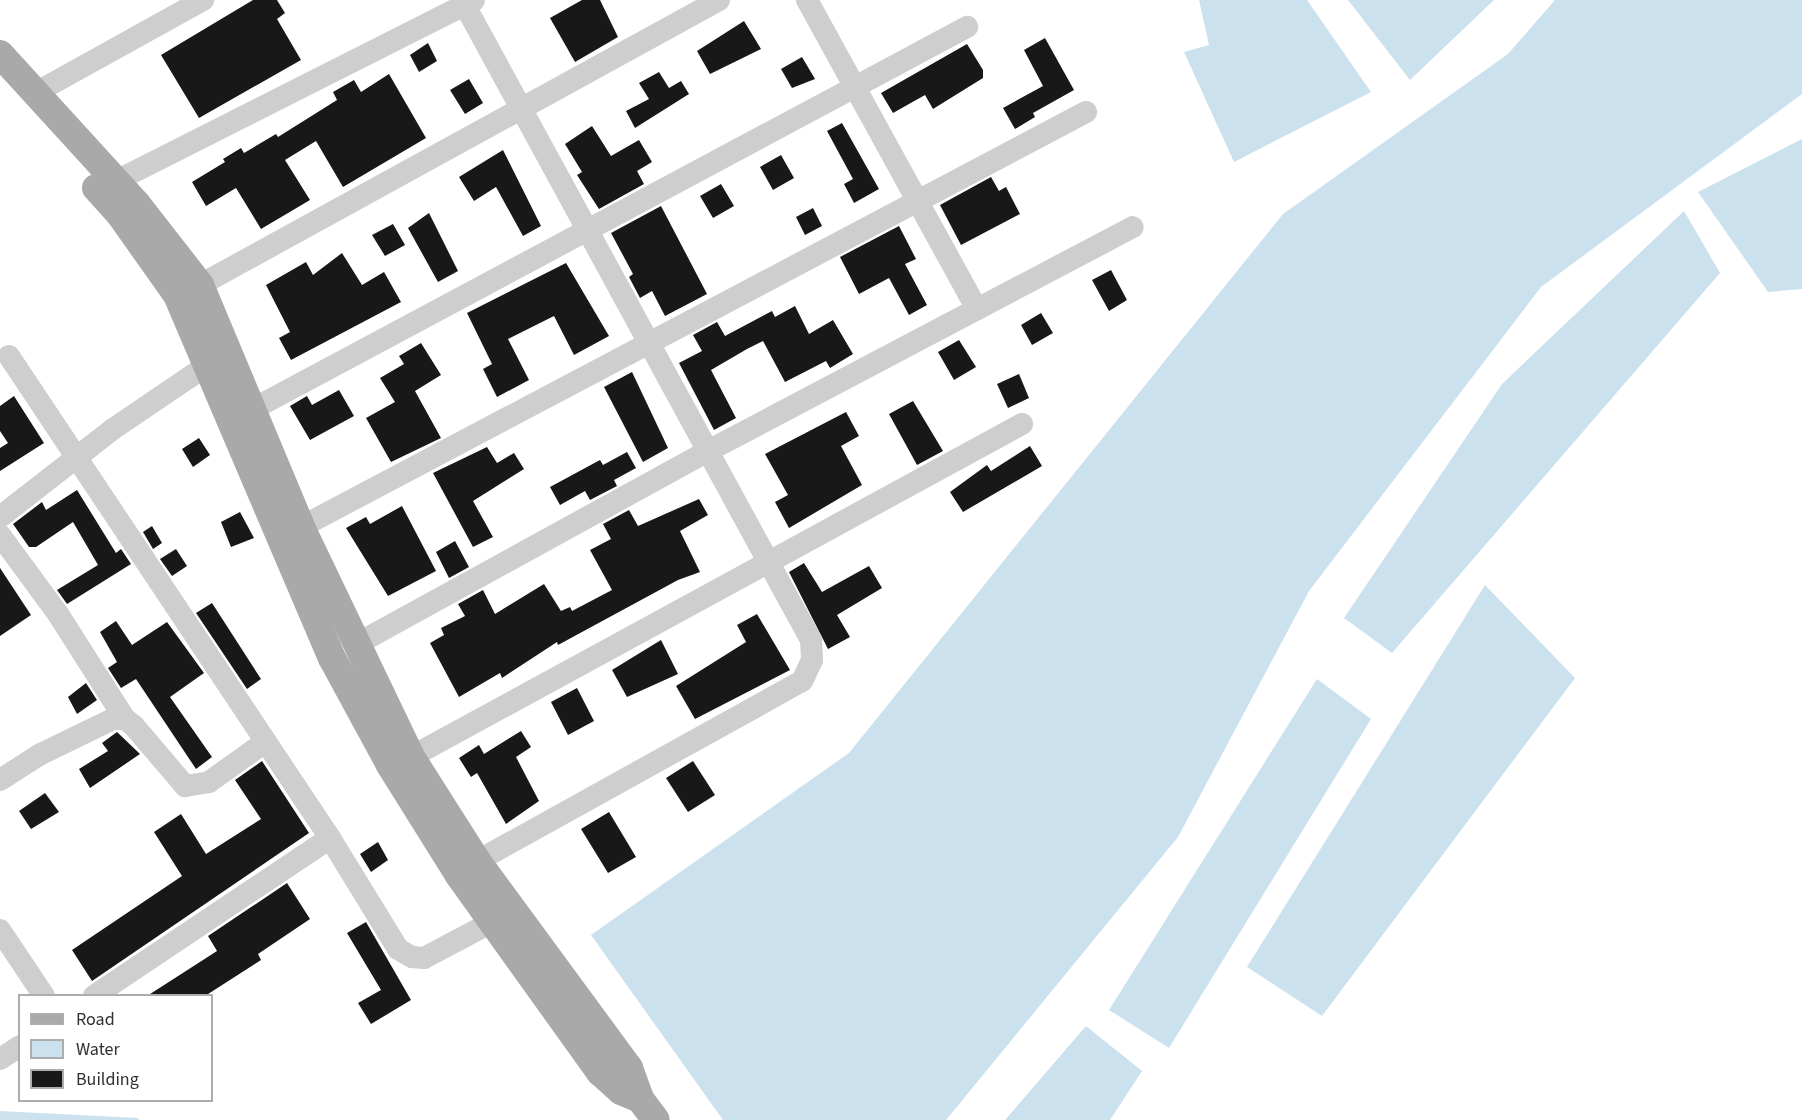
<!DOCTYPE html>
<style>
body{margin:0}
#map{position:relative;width:1802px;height:1120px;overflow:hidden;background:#fff;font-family:"Source Sans 3",sans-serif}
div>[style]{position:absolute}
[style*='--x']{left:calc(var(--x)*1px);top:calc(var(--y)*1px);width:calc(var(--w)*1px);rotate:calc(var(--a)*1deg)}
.water>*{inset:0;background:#cbe1ee}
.building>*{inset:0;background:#181818}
.minor>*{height:22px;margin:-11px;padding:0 11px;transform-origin:11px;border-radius:11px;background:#cecece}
.major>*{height:28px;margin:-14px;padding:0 14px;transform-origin:14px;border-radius:14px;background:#a9a9a9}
span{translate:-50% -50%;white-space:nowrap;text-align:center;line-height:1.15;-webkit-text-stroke:6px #fff;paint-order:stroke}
.legend{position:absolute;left:18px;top:994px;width:195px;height:108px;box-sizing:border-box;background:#fff;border:2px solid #adadad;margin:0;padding:8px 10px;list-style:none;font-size:18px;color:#313131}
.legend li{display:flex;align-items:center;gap:12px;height:30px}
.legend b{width:30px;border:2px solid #adadad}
</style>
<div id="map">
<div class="water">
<div style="clip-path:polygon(1199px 0,1307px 0,1371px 92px,1234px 162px,1184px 52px,1209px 45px)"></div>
<div style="clip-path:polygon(1348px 0,1494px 0,1410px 80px)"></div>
<div style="clip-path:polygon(1555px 0,1802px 0,1802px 94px,1541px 287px,1309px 591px,1178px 837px,946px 1120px,723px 1120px,591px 935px,849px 753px,1283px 214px,1508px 54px)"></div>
<div style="clip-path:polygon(1802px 139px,1802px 289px,1768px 292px,1698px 192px)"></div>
<div style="clip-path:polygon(1684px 211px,1720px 273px,1392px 653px,1344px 618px,1502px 384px)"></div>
<div style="clip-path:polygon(1485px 585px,1575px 678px,1322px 1016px,1247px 967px)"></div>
<div style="clip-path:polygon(1317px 679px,1371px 719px,1169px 1048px,1109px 1010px)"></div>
<div style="clip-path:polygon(1086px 1026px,1142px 1071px,1110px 1120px,1005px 1120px)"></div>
<div style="clip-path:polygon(0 1111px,138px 1118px,139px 1120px,0 1120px)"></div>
</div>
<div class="building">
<div style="clip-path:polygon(253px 0,277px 0,285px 13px,277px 19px,301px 60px,199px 118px,161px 55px)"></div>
<div style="clip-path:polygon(582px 0,600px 0,618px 37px,575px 62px,550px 18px)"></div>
<div style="clip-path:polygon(744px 21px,761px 49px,710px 74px,697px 51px)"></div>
<div style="clip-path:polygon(1045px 38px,1074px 90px,1033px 113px,1035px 117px,1015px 129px,1003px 108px,1043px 86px,1024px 50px)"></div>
<div style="clip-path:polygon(428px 43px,437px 61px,419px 72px,410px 55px)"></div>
<div style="clip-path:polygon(967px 44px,983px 70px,983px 78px,933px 109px,925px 95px,893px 113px,881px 93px)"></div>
<div style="clip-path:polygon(802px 57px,815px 79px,792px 88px,781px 69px)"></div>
<div style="clip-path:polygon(659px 72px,669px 88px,681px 81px,689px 94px,635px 128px,626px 111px,649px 99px,639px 83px)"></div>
<div style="clip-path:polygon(389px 74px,426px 138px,343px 187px,316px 141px,285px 160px,310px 200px,261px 229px,236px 188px,206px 206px,192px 182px,225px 162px,223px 159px,241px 148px,244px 153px,276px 134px,278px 137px,337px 100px,333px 92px,354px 80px,361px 92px)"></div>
<div style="clip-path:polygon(469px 79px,483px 103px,465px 114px,450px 90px)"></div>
<div style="clip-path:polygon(842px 123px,879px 189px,854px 203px,844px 184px,853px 179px,827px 131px)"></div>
<div style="clip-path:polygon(592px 126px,611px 156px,639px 140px,652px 162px,637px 171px,644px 184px,599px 209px,577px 175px,582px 172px,565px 144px)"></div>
<div style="clip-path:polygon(503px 150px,541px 226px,523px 236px,496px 187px,474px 201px,459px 177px)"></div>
<div style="clip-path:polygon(781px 155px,794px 178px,773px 190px,760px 167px)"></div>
<div style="clip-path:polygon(991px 177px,999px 191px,1006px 187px,1020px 214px,961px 245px,940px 205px)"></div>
<div style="clip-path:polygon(721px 184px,734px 206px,713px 218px,700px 196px)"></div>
<div style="clip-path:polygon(661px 206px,707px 294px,665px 316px,652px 291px,640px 298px,629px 277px,633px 274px,611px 233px)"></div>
<div style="clip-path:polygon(813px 208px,822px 226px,805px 235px,796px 217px)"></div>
<div style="clip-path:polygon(429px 213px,458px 271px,438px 282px,408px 228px)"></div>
<div style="clip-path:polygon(393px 224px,405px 245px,385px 256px,372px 235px)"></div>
<div style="clip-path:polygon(899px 226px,916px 259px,905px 264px,927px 305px,909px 315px,889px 278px,859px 294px,840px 257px)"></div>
<div style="clip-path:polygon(342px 253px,362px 285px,384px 272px,401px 302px,291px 360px,279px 338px,290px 332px,266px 285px,306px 262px,313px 275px)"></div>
<div style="clip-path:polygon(566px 263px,609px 336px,574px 355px,554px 316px,508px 339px,529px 380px,497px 397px,483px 369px,492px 364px,467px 313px)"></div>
<div style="clip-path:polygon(1111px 270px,1127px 300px,1109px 311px,1092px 280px)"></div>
<div style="clip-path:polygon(795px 306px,809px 334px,833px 320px,853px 354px,830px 368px,826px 361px,785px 382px,763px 341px,747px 349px,711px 370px,736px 418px,714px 430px,679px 363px,702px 351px,693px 335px,717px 322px,725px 336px,772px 311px,775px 317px)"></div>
<div style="clip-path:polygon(1041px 313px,1053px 333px,1032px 345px,1021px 325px)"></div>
<div style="clip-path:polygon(959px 340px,976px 367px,954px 380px,938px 352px)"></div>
<div style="clip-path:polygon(421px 343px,441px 375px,415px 391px,441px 438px,391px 462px,366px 418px,395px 402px,380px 378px,404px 364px,399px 356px)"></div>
<div style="clip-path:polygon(632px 372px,668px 448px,643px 462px,604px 387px)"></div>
<div style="clip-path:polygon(1019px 374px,1029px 398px,1008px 408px,997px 384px)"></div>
<div style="clip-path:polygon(339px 390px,354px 416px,310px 440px,290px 406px,307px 396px,312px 405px)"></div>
<div style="clip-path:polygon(14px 396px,44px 443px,0 471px,0 448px,8px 443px,0 431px,0 406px)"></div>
<div style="clip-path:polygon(913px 401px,943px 451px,917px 465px,889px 414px)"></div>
<div style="clip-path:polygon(846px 412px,859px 436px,841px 446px,862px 485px,789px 528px,775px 502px,788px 495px,765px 454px)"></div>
<div style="clip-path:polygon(199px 438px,210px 455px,193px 467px,182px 449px)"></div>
<div style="clip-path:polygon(1030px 446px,1042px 466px,963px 512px,950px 492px,987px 465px,991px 471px)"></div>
<div style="clip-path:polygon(487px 447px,497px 463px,514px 453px,524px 469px,473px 501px,493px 537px,473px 547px,433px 473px)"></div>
<div style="clip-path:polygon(627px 452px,636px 468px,614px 480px,617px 486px,590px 500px,585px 491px,560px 505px,550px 487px,600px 460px,603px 465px)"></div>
<div style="clip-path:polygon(77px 490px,116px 553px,121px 549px,131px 564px,67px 604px,57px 590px,98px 565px,73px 522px,36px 547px,29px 547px,13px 524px,42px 502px,46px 510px)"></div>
<div style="clip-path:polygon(699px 499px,708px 515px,680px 531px,700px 572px,678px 580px,558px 645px,557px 642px,502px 678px,500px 673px,459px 697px,430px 643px,444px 635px,441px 628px,465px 616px,458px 604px,483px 590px,495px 614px,544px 584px,561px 611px,570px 607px,572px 611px,612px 590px,590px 550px,611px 539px,603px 524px,629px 510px,638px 526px)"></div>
<div style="clip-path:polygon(402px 506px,436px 571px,388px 596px,346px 528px,366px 517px,370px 524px)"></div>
<div style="clip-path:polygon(240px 512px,254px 538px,231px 547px,221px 522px)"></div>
<div style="clip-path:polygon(152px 526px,162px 543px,153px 549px,143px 532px)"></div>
<div style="clip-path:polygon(455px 541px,469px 567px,449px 578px,436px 552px)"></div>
<div style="clip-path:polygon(176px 549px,187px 566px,172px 576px,160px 559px)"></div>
<div style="clip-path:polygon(804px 563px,822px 592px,869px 566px,882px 588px,837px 615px,850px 637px,828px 649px,789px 572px)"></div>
<div style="clip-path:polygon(0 568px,31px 615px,0 636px)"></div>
<div style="clip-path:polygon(212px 603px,261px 679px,247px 689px,196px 613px)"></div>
<div style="clip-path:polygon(757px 614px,790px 670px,695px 719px,676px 686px,746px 642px,737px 625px)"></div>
<div style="clip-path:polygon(116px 621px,132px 645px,167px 622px,204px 673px,170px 697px,212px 757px,196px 769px,136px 679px,121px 688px,108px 668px,117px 662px,100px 632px)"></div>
<div style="clip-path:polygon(661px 640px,678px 674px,627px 697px,612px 670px)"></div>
<div style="clip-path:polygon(86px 683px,97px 700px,77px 714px,68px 697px)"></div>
<div style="clip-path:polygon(577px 688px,594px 721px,568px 735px,551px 702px)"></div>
<div style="clip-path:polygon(521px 731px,531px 747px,516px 757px,539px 801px,506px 824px,477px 773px,471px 777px,459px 758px,479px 745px,484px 754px)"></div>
<div style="clip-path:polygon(117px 732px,140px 754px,90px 788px,79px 769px,108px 751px,102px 743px)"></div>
<div style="clip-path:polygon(262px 761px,309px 833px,92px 981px,72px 950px,182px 876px,154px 832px,181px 814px,206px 854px,261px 819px,235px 780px)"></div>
<div style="clip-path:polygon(693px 761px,715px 795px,688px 812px,666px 778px)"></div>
<div style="clip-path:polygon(45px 793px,59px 812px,31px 829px,19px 811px)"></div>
<div style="clip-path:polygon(609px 812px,636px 857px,608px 873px,581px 829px)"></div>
<div style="clip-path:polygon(378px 842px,388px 860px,371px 872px,360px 854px)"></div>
<div style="clip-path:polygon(287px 883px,310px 919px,258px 954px,261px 960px,205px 996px,147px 996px,217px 951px,208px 936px)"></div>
<div style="clip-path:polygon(366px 922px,411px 1000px,371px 1024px,358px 1003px,381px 990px,347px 933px)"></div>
</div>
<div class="minor">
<div style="--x:462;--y:0;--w:729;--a:61.4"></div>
<div style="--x:811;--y:640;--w:20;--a:87"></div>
<div style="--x:812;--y:660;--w:23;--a:115"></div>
<div style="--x:802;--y:681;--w:372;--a:151"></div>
<div style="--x:807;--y:0;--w:353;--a:61.2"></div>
<div style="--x:37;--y:92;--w:190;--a:-29"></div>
<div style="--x:116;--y:181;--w:401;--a:-26.8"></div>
<div style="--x:200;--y:285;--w:592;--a:-28.77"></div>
<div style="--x:9;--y:356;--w:579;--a:56.34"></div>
<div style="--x:330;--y:838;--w:130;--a:58.5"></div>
<div style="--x:398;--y:949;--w:16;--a:30"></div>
<div style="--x:412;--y:957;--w:12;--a:5"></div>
<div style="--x:424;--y:958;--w:77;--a:-27.9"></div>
<div style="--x:253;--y:409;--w:810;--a:-28.15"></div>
<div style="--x:0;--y:517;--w:143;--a:-37.9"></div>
<div style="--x:113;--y:429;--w:116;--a:-34.1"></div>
<div style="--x:301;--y:527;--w:888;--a:-27.86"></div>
<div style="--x:0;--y:535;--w:98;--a:53.7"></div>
<div style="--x:58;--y:614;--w:125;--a:57.5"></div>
<div style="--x:355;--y:645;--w:403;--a:-28.8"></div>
<div style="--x:708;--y:451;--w:480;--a:-27.8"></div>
<div style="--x:411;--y:757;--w:696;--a:-28.59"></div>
<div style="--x:0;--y:780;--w:46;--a:-32.7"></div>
<div style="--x:39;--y:755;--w:82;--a:-25.9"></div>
<div style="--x:113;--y:719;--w:12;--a:0"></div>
<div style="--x:125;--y:719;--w:11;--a:38"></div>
<div style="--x:134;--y:726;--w:79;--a:49.6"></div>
<div style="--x:185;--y:786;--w:24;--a:-9"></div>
<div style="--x:209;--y:782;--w:69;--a:-35.5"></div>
<div style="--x:0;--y:930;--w:79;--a:56.3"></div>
<div style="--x:94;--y:996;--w:284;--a:-33.8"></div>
<div style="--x:0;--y:1059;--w:24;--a:-33"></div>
</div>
<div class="major">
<div style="--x:0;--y:54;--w:203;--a:47.6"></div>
<div style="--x:137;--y:204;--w:103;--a:52.1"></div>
<div style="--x:200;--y:285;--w:262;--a:67.3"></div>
<div style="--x:301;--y:527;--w:255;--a:64.4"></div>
<div style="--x:411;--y:757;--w:123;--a:57.6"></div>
<div style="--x:477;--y:861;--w:257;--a:53.7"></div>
<div style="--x:629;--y:1068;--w:33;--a:70"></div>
<div style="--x:640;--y:1099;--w:26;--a:53"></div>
<div style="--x:96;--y:188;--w:38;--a:48"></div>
<div style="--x:121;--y:216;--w:97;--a:54.7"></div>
<div style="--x:177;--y:295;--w:395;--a:66.9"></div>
<div style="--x:332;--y:658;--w:122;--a:61.5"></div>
<div style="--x:390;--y:765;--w:128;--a:58"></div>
<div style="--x:458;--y:874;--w:244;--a:54.4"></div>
<div style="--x:600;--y:1072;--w:28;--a:42"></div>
<div style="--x:621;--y:1091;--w:21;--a:23"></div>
</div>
<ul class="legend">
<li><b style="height:8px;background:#a9a9a9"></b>Road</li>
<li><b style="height:16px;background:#cbe1ee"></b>Water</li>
<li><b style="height:16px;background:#181818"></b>Building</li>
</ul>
</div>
